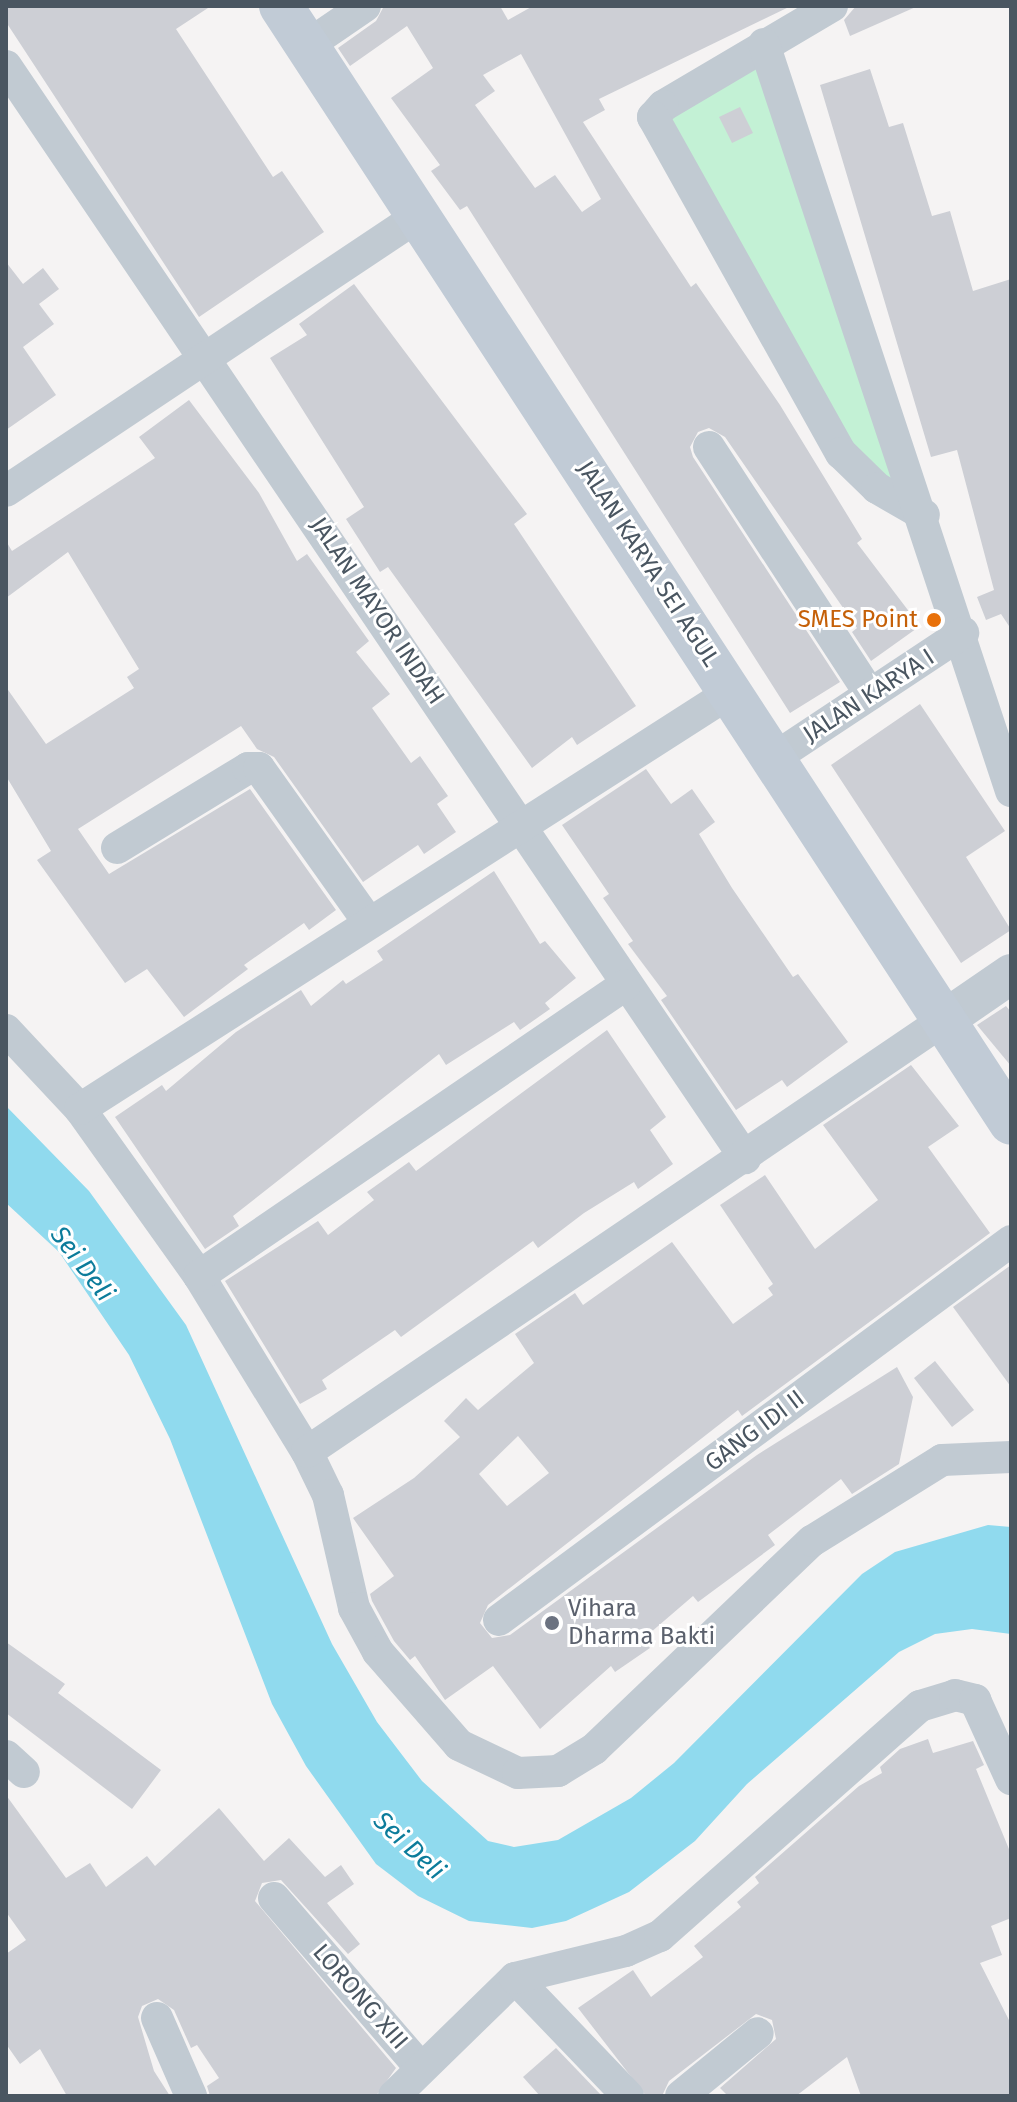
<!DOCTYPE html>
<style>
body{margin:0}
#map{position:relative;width:1017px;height:2102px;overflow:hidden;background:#f5f3f3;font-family:"Fira Sans",sans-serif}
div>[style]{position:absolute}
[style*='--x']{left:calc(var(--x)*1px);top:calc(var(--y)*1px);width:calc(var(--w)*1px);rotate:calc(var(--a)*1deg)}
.green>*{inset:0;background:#c3f1d5}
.water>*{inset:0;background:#90daee}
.building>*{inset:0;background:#cdcfd5}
.minor>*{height:32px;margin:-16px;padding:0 16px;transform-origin:16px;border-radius:16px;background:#c1cad2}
.tertiary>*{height:40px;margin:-20px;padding:0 20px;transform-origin:20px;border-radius:20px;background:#c1cad2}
.secondary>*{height:44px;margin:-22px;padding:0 22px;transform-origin:22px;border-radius:22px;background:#c1cbd6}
.dots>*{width:22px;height:22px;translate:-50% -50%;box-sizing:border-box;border:4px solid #fff;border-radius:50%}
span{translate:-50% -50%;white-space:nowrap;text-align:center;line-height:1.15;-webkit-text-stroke:6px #fff;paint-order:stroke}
.street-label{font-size:24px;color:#4a5661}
.food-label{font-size:24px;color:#c56008}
.right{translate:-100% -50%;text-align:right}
.worship-label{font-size:24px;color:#5b616d}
.left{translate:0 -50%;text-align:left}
.water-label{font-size:26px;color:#0c7c9b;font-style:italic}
.frame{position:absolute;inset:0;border:8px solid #4a5661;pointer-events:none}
</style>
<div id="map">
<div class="green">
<div style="clip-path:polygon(762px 48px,914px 497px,858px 468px,664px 107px)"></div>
</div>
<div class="water">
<div style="clip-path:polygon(6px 1106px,89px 1191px,186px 1325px,332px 1644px,377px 1722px,422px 1781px,488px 1841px,514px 1847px,558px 1840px,631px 1798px,674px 1763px,862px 1574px,895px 1552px,988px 1525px,1011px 1527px,1011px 1634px,972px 1629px,935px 1634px,899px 1652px,747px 1784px,695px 1841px,629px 1892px,566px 1921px,532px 1928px,469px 1921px,418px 1896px,376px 1864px,306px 1766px,272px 1704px,170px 1439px,129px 1355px,59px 1252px,6px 1203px)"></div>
</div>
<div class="building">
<div style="clip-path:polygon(6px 6px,211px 6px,176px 29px,273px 177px,282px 171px,324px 232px,199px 317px,6px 22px)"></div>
<div style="clip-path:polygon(evenodd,384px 6px,500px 6px,508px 20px,533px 6px,791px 6px,599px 99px,605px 110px,583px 122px,691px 287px,696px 283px,780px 405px,862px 539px,857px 543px,920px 626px,871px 661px,852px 632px,857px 628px,725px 437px,709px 428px,698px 432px,690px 447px,693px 457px,840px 682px,790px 713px,467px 206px,460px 210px,431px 171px,440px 165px,391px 98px,433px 68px,407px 26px,350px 66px,338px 48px,376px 21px,384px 6px,521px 54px,601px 199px,582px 212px,555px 175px,535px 188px,475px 105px,495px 91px,483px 75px,521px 54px)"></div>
<div style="clip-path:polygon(856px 6px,918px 6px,850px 36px,844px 20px)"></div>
<div style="clip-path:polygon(870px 69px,889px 127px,903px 123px,932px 216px,950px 211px,973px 291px,1011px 279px,1011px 629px,1001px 614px,986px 620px,977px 597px,994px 590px,957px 450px,931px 457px,820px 85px)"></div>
<div style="clip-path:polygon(740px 107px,753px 133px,732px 143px,719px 117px)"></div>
<div style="clip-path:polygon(6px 262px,23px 284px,43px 268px,59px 289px,39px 304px,54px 324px,23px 347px,56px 395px,6px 430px)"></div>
<div style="clip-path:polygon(354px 284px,527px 514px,514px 524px,636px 706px,577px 745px,572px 737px,532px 768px,388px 567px,380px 572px,346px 519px,364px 507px,270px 358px,307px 335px,299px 324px)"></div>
<div style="clip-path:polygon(189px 400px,259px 493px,297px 561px,307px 554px,369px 641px,356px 652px,390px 694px,372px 708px,411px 763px,420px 756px,448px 796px,437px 804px,456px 832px,424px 854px,418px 845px,363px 882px,274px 757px,257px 749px,241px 726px,78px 829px,109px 874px,250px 789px,336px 910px,309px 930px,304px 923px,244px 965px,248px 969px,184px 1017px,147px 969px,125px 983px,37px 860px,51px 851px,6px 776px,6px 687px,46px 744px,134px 688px,127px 677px,139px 669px,68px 552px,6px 598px,6px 541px,12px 551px,155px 458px,139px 437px)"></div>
<div style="clip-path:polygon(920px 704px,1005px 831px,966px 857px,1011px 930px,961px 963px,831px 765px)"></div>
<div style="clip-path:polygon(646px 769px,671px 804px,692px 789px,715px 822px,699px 834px,732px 888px,793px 977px,798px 974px,848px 1042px,787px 1087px,782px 1080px,736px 1110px,661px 1000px,667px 996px,628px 944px,633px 941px,603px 898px,609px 894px,562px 825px)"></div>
<div style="clip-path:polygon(494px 871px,540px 944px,545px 941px,576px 978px,545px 1003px,550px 1009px,520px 1030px,514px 1022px,446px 1065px,439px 1054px,233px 1216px,239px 1226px,205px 1249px,115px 1117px,162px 1085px,166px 1091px,236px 1032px,301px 990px,311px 1006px,343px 980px,346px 984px,383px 960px,377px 951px)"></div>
<div style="clip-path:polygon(1006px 1006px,1011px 1012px,1011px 1066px,977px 1025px)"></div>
<div style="clip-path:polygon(607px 1030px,666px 1117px,650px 1130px,673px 1164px,638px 1189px,634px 1182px,584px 1213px,538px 1248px,533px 1241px,401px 1337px,395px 1330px,322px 1380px,327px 1389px,300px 1404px,225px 1281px,318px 1221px,328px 1235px,374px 1200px,367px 1192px,409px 1162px,416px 1171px)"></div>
<div style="clip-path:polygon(evenodd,911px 1065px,959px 1126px,928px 1147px,990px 1233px,742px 1416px,738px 1410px,488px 1605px,480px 1623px,492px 1638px,510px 1635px,757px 1455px,897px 1367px,913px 1397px,899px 1464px,852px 1494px,841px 1479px,768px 1535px,775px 1545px,698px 1602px,693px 1596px,643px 1639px,650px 1648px,615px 1672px,611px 1666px,540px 1729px,493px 1666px,445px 1700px,415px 1656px,410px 1660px,394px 1641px,372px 1601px,370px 1594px,394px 1576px,353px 1518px,414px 1478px,460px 1437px,444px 1421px,466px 1398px,478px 1410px,534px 1363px,515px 1334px,575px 1293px,583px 1305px,672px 1242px,733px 1324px,773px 1295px,768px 1288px,773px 1284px,720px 1205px,765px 1175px,815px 1249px,878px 1200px,823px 1125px,911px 1065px,518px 1436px,549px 1473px,507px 1506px,479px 1474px,518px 1436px)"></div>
<div style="clip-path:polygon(1011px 1265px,1011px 1387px,953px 1307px)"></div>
<div style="clip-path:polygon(935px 1361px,974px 1410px,952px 1427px,914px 1378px)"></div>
<div style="clip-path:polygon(6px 1642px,65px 1684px,58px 1693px,161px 1770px,132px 1809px,6px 1713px)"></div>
<div style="clip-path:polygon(928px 1739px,933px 1753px,973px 1741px,984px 1765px,976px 1769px,1011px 1854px,1011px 1918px,991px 1926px,1002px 1955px,980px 1963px,1011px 2024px,1011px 2096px,861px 2096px,847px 2057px,796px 2096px,728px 2096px,720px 2088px,776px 2039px,772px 2020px,756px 2014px,669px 2081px,662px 2096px,646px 2096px,578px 2008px,633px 1970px,651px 1997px,703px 1957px,694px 1946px,741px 1907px,737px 1902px,759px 1883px,755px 1877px,859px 1786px,882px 1773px,880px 1767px,900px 1749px)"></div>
<div style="clip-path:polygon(6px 1795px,66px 1878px,90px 1863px,106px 1887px,147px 1856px,155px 1866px,219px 1808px,264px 1861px,289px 1838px,325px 1877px,341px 1865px,354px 1884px,327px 1903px,360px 1944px,348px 1954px,281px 1880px,262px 1883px,255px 1901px,396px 2068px,376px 2096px,210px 2096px,207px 2086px,219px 2078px,197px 2045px,191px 2048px,174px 2010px,158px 1999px,142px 2006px,138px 2017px,154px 2071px,170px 2096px,67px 2096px,40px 2049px,20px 2064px,6px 2044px,6px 1954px,26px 1940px,6px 1912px)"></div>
<div style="clip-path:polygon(556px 2048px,602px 2096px,540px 2096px,523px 2077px)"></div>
</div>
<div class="minor">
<div style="--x:832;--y:6;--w:196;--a:149.4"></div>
<div style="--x:663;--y:106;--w:15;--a:132"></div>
<div style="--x:653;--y:117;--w:385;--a:60.8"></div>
<div style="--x:841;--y:453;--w:50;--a:44.2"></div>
<div style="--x:877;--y:488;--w:54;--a:29.9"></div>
<div style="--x:764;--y:44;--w:787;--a:71.7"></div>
<div style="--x:308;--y:45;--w:69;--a:-34.4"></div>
<div style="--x:6;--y:66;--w:1319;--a:55.91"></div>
<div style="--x:709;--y:447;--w:295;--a:56.9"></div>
<div style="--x:6;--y:491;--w:499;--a:-33.7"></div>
<div style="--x:774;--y:758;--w:227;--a:-33.5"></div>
<div style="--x:117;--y:848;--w:153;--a:-31.4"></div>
<div style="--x:248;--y:768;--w:11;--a:0"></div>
<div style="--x:259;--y:768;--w:190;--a:54.6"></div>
<div style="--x:6;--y:1030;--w:108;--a:46.9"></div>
<div style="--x:80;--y:1109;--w:205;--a:54.5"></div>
<div style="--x:199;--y:1276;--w:206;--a:58.5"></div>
<div style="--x:307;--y:1452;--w:48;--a:64"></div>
<div style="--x:328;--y:1495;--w:116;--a:77"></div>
<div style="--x:354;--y:1608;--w:50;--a:61.4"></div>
<div style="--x:378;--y:1652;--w:123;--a:48.9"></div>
<div style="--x:459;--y:1745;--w:65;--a:25.4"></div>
<div style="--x:518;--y:1773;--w:40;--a:-2.9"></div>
<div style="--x:558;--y:1771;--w:42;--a:-31.4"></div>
<div style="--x:594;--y:1749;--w:301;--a:-43.7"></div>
<div style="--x:812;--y:1541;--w:153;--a:-31.9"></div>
<div style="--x:942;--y:1460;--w:69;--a:-2.5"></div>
<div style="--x:80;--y:1109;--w:773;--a:-32.64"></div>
<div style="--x:199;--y:1276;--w:516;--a:-34.34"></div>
<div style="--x:307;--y:1452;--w:770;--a:-34.14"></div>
<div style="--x:499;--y:1620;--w:637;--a:-36.51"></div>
<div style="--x:6;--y:1756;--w:24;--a:42"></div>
<div style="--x:274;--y:1898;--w:223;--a:49.2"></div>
<div style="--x:157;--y:2018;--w:85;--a:66.4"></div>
<div style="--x:394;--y:2096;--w:169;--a:-44.3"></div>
<div style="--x:628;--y:2096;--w:163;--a:-133.8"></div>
<div style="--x:515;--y:1978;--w:114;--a:-13.7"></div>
<div style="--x:626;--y:1951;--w:37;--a:-24"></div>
<div style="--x:660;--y:1936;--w:347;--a:-41.5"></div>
<div style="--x:920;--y:1706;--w:37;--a:-17"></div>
<div style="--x:955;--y:1695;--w:21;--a:14"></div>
<div style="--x:975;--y:1700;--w:87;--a:65.5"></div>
<div style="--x:681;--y:2096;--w:99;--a:-39.3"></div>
</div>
<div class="tertiary">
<div style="--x:944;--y:1020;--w:81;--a:-34.5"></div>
</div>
<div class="secondary">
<div style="--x:281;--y:6;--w:1334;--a:56.83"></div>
</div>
<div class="dots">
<div style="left:934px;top:620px;background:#e8710a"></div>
<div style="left:552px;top:1623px;background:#6b7280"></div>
</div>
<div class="street-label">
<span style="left:648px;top:564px;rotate:57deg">JALAN KARYA SEI AGUL</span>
<span style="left:377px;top:611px;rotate:56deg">JALAN MAYOR INDAH</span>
<span style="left:869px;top:696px;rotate:-33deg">JALAN KARYA I</span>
<span style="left:755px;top:1431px;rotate:-37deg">GANG IDI II</span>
<span style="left:360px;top:1997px;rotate:49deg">LORONG XIII</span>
</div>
<div class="food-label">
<span class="right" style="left:918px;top:620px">SMES Point</span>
</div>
<div class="worship-label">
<span class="left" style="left:568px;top:1623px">Vihara<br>Dharma Bakti</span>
</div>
<div class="water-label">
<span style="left:82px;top:1264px;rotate:53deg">Sei Deli</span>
<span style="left:409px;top:1846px;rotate:43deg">Sei Deli</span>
</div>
<div class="frame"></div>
</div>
